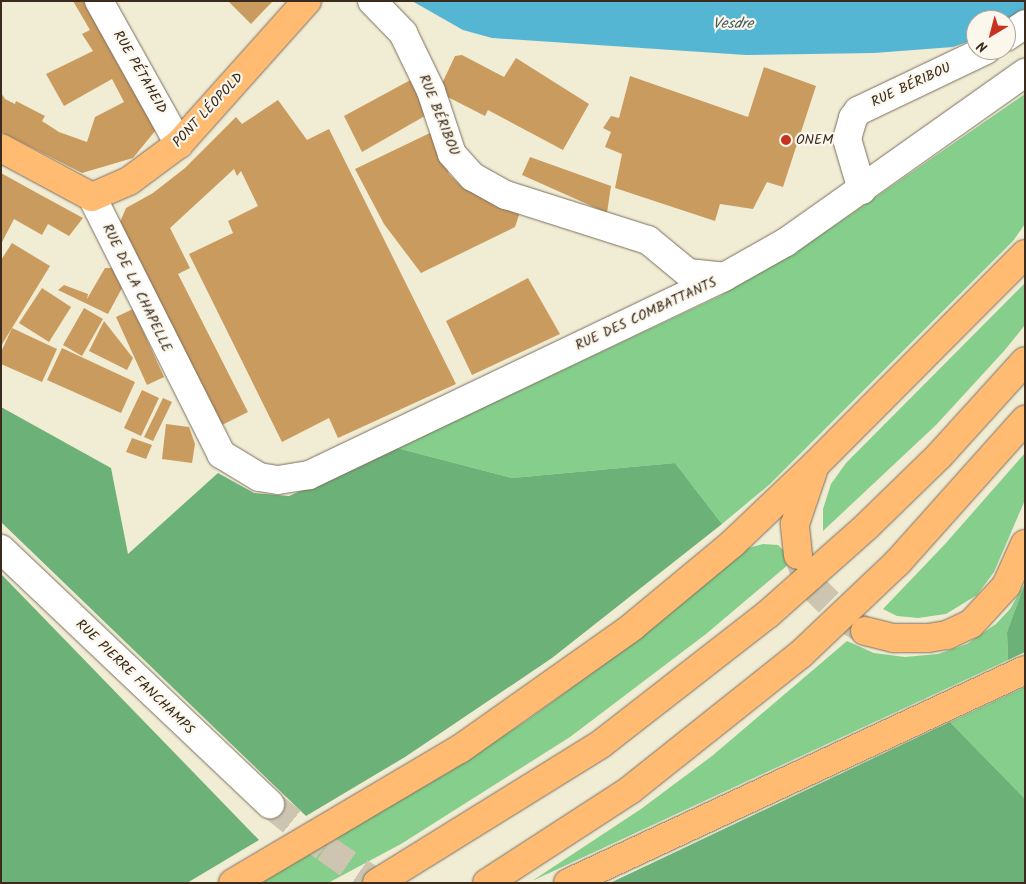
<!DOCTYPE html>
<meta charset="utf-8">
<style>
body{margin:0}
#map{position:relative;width:1026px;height:884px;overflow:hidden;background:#f1ecd4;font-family:Kalam,sans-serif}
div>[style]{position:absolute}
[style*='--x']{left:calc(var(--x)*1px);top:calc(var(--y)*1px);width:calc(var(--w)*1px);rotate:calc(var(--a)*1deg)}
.green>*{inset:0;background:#85ce8b}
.forest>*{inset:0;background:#6cb177}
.water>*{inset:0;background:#55b6d3}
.building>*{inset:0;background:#ca9b5f}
.minor-tunnel>*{height:28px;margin-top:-14px;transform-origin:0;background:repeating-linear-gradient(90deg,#cdc5b0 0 28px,transparent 0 42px)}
.highway-tunnel>*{height:28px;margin-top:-14px;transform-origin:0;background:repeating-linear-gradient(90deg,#cdc5b0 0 28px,transparent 0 42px)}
.roads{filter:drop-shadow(0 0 1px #7b6e5e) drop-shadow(0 0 1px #7b6e5e)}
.minor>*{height:28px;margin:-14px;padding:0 14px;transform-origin:14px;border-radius:14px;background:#fff}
.major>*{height:28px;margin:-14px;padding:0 14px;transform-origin:14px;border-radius:14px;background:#ffbb71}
.highway>*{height:28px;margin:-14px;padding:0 14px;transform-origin:14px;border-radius:14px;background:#ffbb71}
.dots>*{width:14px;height:14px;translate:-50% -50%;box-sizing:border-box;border:2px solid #fbf7ec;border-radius:50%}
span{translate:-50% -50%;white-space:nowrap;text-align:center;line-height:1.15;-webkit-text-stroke:4.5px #fbf7ec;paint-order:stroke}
.street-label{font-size:14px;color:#3b2a1e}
.poi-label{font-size:14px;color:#3b2a1e}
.left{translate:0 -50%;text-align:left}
.water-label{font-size:15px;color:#445b5d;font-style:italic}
.frame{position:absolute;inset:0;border:2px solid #3b2a1e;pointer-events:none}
.north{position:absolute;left:966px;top:10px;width:50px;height:50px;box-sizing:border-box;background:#fbf7ec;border:1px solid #aea59a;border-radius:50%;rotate:217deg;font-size:14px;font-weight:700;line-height:20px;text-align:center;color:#3b2a1e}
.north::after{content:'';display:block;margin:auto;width:18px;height:22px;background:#c8321e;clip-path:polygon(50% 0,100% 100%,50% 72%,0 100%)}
</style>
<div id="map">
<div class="green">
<div style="clip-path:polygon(1025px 94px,1025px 224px,1013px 241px,770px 484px,722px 524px,675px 463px,512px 478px,397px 448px,720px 296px,831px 228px)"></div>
<div style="clip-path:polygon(1025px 283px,1025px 325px,1004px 351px,936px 425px,823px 531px,823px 509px,831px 484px,846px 463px)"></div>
<div style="clip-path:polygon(1025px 453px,1025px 500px,994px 572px,977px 595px,946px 614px,918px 618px,897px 616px,883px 609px,946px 543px)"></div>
<div style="clip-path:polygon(763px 544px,778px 545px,786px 553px,789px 564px,706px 634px,570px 737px,401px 844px,328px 883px,261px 883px,462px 763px,526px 721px,644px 635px,748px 548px)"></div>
<div style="clip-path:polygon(1025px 583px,1007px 632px,1008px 660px,532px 881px,641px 809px,712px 756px,847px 641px,874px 653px,905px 657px,938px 654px,967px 644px,996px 624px,1010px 609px)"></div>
<div style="clip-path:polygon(1025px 687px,1025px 799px,950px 722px)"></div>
</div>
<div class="forest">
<div style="clip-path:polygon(1px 407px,111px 468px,128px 554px,218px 473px,254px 493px,289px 496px,397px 448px,512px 478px,675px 463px,722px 524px,552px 658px,405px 757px,306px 816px,1px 522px)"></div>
<div style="clip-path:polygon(1px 575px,2px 575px,259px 840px,187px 883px,1px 883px)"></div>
<div style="clip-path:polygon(1025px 583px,1025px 652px,1008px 660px,1007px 632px)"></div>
<div style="clip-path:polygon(950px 722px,1025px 799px,1025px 883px,610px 883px)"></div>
</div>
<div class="water">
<div style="clip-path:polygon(412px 1px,1025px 1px,1025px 14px,1006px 25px,1006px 20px,976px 20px,976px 39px,953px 47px,874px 53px,746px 55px,492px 38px,463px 30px)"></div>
</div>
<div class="building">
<div style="clip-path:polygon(73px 1px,91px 1px,160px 125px,133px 158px,82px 173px,1px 132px,1px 93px,5px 99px,15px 104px,16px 101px,45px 116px,42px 121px,59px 132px,87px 142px,95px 117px,124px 102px,112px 79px,64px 106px,46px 74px,93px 51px,82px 34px,90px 30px)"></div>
<div style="clip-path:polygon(228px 1px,273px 1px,251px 24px)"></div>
<div style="clip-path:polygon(462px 55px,504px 77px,516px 58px,589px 104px,563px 150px,488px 110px,485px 116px,438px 92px,455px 56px)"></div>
<div style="clip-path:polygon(764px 67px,816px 86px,783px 187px,767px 182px,753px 209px,720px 204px,715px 221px,615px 188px,622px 154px,605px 147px,611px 132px,603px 128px,611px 116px,619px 118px,630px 76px,748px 117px)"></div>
<div style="clip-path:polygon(416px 77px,430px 113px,362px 152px,344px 116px)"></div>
<div style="clip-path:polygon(278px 100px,307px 140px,329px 129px,456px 384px,338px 438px,329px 418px,282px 442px,189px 254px,233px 233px,228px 221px,258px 206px,241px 171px,237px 176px,234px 169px,170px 228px,190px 268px,178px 274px,248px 412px,220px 426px,120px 222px,126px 208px,153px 193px,185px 168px,236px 117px,242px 124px)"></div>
<div style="clip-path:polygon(432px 132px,449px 174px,463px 188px,521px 209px,515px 227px,421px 273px,384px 224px,355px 169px)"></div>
<div style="clip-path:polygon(530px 157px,611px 186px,607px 213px,522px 175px)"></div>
<div style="clip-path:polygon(1px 173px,28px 188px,83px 218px,69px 236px,48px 224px,42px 235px,14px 219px,1px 244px)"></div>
<div style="clip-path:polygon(12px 243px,50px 266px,1px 346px,1px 260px)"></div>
<div style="clip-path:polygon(105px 268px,112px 268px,122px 288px,108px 314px,58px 290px,64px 285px,88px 294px,87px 299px)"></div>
<div style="clip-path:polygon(528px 278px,560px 334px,472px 375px,446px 321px)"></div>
<div style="clip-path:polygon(42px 288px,71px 307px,49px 342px,19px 323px)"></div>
<div style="clip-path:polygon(84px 308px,103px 319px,82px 356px,63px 345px)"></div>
<div style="clip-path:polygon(133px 309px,164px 377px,147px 385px,116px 317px)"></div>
<div style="clip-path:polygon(104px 321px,133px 358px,127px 370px,89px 351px)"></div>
<div style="clip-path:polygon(12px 328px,57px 349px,42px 382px,1px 364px,1px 352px)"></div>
<div style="clip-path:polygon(62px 348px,135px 382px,121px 413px,47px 380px)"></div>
<div style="clip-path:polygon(142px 390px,159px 398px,141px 436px,124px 428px)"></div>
<div style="clip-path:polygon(163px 398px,172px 402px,153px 441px,144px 437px)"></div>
<div style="clip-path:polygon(166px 424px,189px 427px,195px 444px,192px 463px,162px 459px)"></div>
<div style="clip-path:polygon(132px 438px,152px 445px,146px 459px,126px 452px)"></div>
</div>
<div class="minor-tunnel">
<div style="--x:270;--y:804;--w:70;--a:38.7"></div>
<div style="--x:325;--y:848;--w:62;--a:34.5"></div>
</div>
<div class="highway-tunnel">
<div style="--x:798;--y:556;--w:29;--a:68"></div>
<div style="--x:809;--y:583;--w:49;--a:45"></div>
<div style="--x:844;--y:618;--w:21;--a:31"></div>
</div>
<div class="roads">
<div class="minor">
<div style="--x:99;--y:1;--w:164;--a:60.8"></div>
<div style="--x:372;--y:1;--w:45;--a:45.9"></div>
<div style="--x:403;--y:33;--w:64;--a:64.2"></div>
<div style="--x:431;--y:91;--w:66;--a:71.6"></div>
<div style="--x:452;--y:154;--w:31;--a:48"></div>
<div style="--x:473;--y:177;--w:38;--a:29"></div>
<div style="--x:506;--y:195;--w:149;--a:17.6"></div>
<div style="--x:648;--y:240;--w:52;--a:39.5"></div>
<div style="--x:688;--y:273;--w:36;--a:6"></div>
<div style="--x:1006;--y:37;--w:23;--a:-34"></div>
<div style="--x:862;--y:190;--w:53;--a:-106.4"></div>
<div style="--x:847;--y:139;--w:22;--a:-74"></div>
<div style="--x:853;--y:118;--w:9;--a:-54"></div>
<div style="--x:858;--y:111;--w:142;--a:-25.5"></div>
<div style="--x:92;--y:197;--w:288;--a:63.3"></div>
<div style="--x:221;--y:454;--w:44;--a:31.2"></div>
<div style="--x:259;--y:477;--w:19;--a:9"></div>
<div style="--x:278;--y:480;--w:31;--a:-9"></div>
<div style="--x:309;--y:475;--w:460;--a:-25.5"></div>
<div style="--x:724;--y:277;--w:71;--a:-29.4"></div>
<div style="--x:786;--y:242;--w:293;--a:-35.3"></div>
<div style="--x:1;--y:549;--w:371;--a:43.5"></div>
</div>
<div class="major">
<div style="--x:1;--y:148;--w:103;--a:28.3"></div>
<div style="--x:92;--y:197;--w:40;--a:-23.4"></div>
<div style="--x:129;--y:181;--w:62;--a:-36.5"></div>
<div style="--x:179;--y:144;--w:192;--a:-48.2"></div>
</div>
<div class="highway">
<div style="--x:798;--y:555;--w:31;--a:-96"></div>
<div style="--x:795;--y:524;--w:56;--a:-71.2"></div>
<div style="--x:865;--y:631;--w:30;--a:14"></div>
<div style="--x:894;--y:638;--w:34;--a:0"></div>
<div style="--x:928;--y:638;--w:19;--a:-9"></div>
<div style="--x:947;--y:635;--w:26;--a:-25"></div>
<div style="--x:971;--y:624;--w:52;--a:-47.4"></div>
<div style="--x:1006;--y:586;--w:46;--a:-65.7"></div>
<div style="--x:233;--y:883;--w:264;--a:-30.6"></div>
<div style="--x:460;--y:749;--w:211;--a:-35.3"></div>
<div style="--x:632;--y:627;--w:130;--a:-39.7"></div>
<div style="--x:732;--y:544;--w:115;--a:-43.6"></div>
<div style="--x:815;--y:465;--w:298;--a:-45.1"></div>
<div style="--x:377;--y:883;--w:264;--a:-31.8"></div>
<div style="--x:601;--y:744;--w:212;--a:-37.9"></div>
<div style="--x:768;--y:614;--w:132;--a:-41.6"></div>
<div style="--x:867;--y:526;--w:100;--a:-44.2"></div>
<div style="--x:939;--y:456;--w:128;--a:-47.8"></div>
<div style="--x:487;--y:883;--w:171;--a:-33"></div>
<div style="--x:630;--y:790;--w:218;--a:-38.5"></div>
<div style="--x:801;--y:654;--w:134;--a:-43.5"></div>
<div style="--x:898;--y:562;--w:191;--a:-48.2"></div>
<div style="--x:568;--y:883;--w:504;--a:-24.99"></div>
</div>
</div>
<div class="dots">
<div style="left:786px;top:140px;background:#c8321e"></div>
</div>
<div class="street-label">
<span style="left:140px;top:72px;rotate:60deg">RUE PÉTAHEID</span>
<span style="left:911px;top:85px;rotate:-25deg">RUE BÉRIBOU</span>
<span style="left:208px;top:110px;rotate:-47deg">PONT LÉOPOLD</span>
<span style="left:439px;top:115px;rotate:68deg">RUE BÉRIBOU</span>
<span style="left:137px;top:288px;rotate:64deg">RUE DE LA CHAPELLE</span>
<span style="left:646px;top:314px;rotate:-25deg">RUE DES COMBATTANTS</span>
<span style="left:135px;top:677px;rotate:44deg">RUE PIERRE FANCHAMPS</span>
</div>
<div class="poi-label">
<span class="left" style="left:796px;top:140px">ONEM</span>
</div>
<div class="water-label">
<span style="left:733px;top:25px">Vesdre</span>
</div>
<div class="frame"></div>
<div class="north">N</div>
</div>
